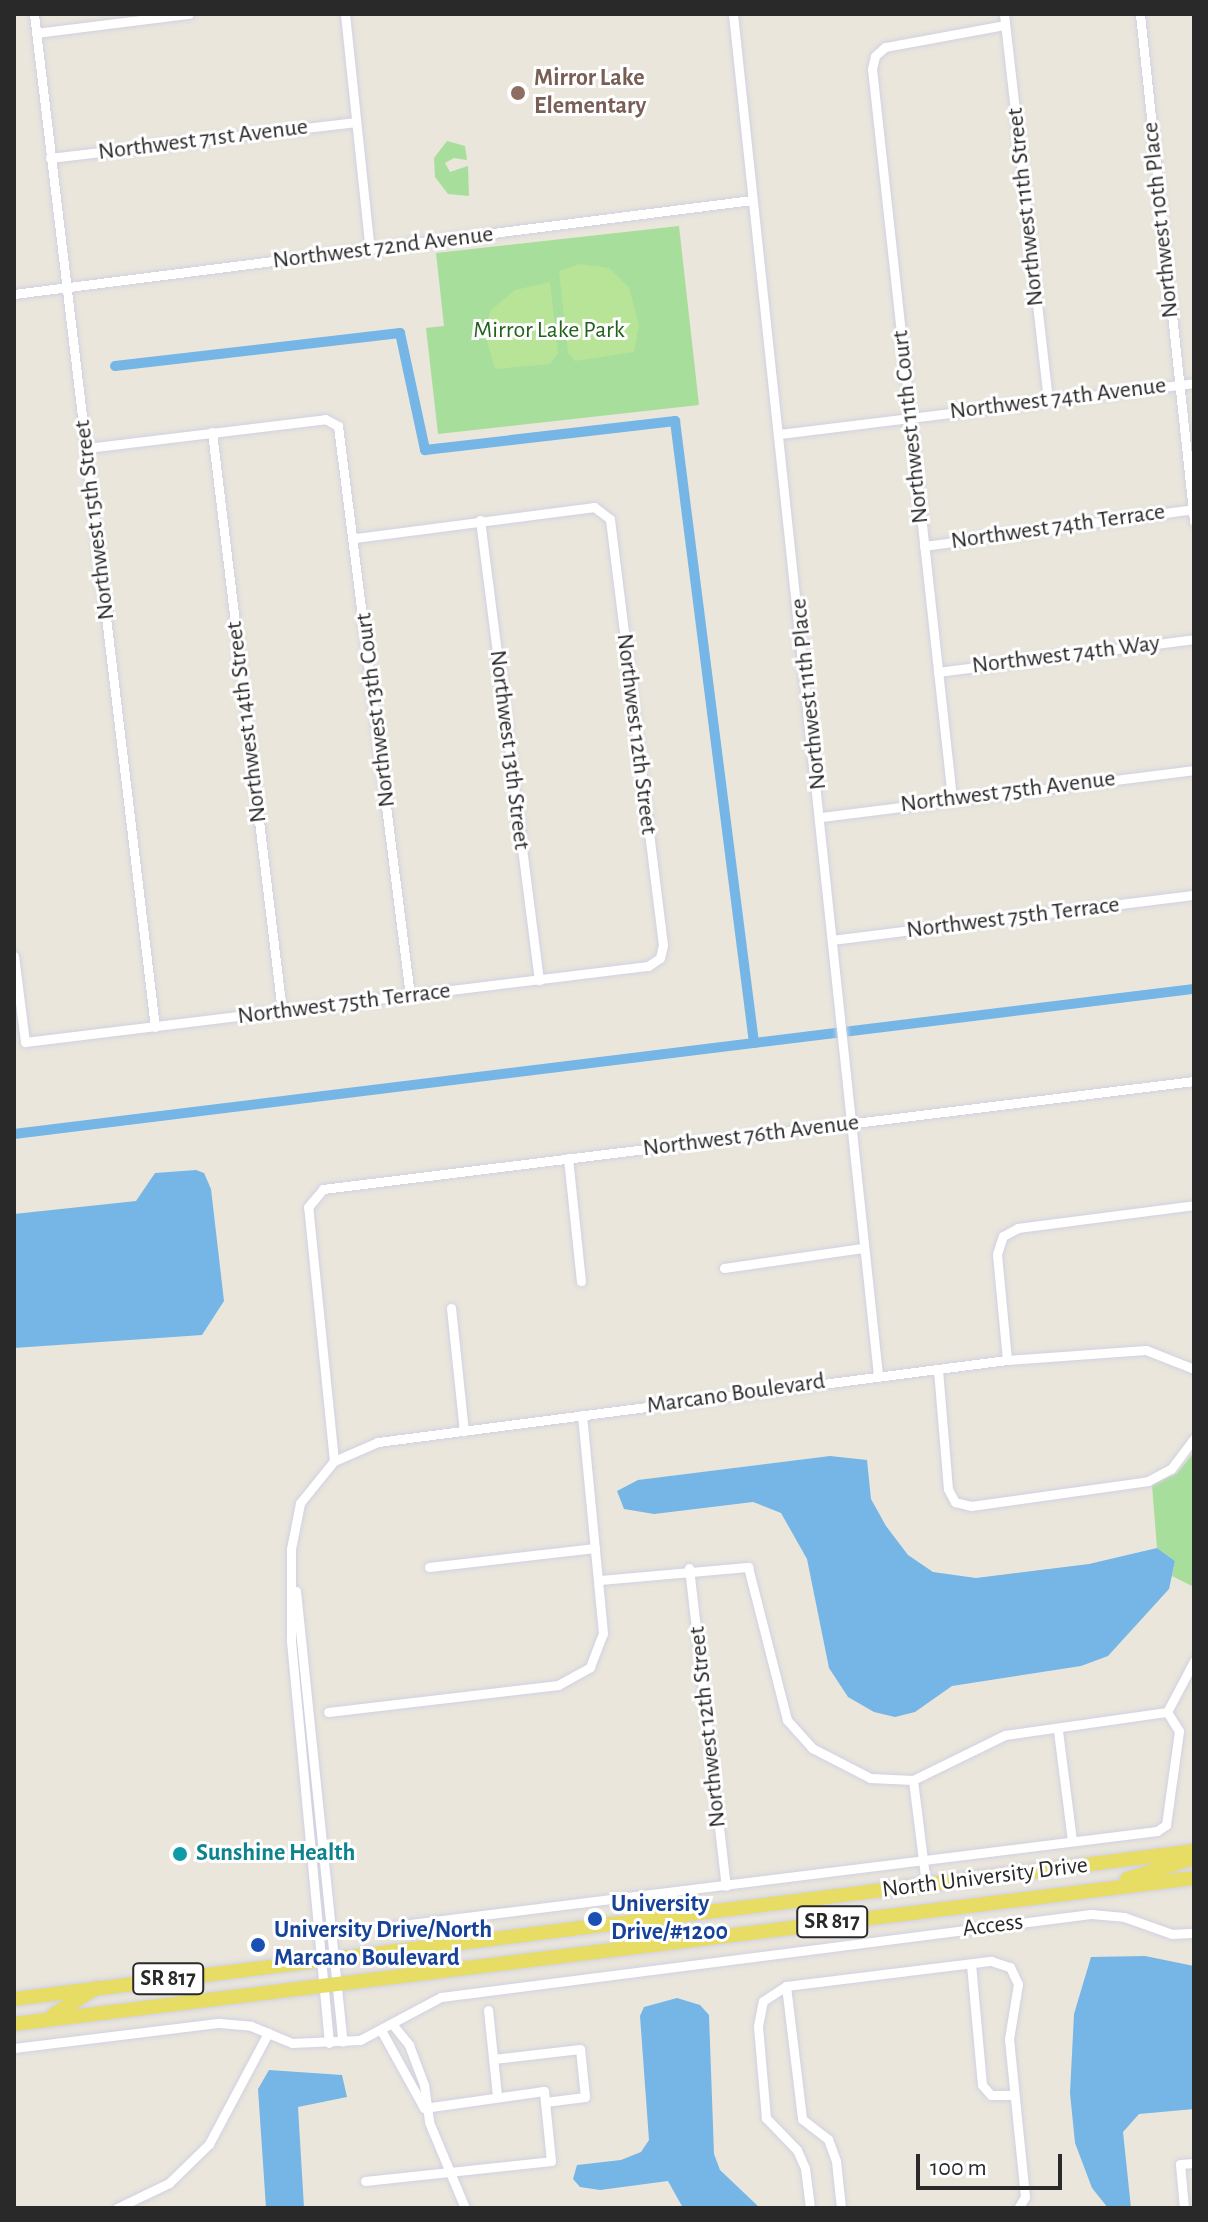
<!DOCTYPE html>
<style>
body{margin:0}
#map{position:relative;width:1208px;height:2222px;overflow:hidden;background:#eae6dc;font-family:"Alegreya Sans",sans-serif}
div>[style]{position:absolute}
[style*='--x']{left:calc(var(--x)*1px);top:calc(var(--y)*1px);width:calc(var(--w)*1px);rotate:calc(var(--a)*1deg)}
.green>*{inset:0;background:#a7de9b}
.pitch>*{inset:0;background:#b8e497}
.water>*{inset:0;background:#75b6e6}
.canal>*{height:10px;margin:-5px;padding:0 5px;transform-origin:5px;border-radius:5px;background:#75b6e6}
.roads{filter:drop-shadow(0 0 2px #d1d1e1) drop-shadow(0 0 2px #d1d1e1)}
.minor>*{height:9px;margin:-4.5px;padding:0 4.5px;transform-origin:4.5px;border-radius:4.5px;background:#fff}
.primary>*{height:14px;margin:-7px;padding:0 7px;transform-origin:7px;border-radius:7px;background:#e7dd64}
.dots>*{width:22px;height:22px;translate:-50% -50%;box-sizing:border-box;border:4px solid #fff;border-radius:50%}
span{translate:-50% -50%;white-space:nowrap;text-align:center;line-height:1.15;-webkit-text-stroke:6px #fff;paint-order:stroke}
.shield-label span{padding:2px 6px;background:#fff;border:2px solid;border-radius:6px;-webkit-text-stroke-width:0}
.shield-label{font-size:22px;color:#292929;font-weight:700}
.education-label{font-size:24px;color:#785e54;font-weight:700}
.left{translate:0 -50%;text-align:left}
.street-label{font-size:24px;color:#292929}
.park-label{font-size:24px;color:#22611e}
.culture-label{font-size:24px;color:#0d838f;font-weight:700}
.transit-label{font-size:24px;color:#164399;font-weight:700}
.frame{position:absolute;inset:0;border:16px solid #292929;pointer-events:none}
.scale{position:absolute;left:916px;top:2154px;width:146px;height:36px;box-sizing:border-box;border:4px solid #292929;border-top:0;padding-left:10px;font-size:24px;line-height:28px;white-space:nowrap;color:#292929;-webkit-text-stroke:6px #fff;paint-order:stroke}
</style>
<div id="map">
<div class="green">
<div style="clip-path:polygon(447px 141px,465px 146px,467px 160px,454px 158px,445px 163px,450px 172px,468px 166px,469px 196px,448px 194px,435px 177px,434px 158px)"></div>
<div style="clip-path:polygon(679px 226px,699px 405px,438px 434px,426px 328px,444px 326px,436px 253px)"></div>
<div style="clip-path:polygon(1194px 1452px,1194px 1587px,1172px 1576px,1175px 1561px,1157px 1548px,1152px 1485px,1177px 1473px)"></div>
</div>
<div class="pitch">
<div style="clip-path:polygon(579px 264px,609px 268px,629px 288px,639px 325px,634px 352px,575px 361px,568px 353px,559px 271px)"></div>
<div style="clip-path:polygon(550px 282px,558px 353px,550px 364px,495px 369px,484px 330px,491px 310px,515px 290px)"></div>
</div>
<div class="water">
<div style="clip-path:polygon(196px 1170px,204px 1173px,211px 1189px,224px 1301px,202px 1335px,14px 1348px,14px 1214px,136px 1201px,155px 1173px)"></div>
<div style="clip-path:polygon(830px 1456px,867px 1460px,871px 1499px,886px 1526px,908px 1555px,933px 1572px,976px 1578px,1089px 1564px,1157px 1548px,1175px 1561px,1169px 1589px,1108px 1656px,1081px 1666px,952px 1686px,915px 1712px,895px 1717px,874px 1712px,848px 1697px,829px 1668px,807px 1559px,781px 1513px,753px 1502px,654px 1514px,624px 1509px,617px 1491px,638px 1480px)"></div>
<div style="clip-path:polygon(1145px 1956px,1194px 1966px,1194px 2109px,1139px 2114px,1123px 2132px,1131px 2208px,1108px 2208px,1092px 2188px,1075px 2143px,1070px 2093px,1074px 2014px,1091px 1957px)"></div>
<div style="clip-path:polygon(677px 1998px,700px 2005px,709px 2015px,714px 2154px,720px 2170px,760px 2208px,683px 2208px,668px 2181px,600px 2190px,580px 2187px,573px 2179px,577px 2165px,621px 2160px,641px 2152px,649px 2140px,640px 2016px,644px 2007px)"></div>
<div style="clip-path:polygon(269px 2070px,342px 2075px,347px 2097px,298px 2107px,304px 2208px,266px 2208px,258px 2089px)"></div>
</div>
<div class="canal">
<div style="--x:115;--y:366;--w:287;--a:-6.6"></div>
<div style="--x:400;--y:333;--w:120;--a:77.9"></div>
<div style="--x:425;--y:450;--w:252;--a:-6.6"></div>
<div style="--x:675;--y:421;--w:627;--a:82.76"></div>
<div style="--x:14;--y:1134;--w:1189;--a:-7.01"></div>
</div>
<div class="roads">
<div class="minor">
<div style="--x:34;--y:14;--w:1020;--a:83.19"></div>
<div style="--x:345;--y:14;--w:237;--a:84"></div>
<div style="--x:733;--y:14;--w:1369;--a:83.92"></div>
<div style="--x:1004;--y:14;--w:389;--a:83.5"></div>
<div style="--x:1140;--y:14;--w:510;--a:83.92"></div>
<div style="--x:36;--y:33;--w:154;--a:-7.1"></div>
<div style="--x:50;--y:158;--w:308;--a:-6.7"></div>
<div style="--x:14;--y:294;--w:744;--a:-7.26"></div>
<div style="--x:212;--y:432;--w:583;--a:83.11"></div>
<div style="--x:780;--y:434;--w:417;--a:-7"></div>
<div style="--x:87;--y:448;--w:240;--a:-6.9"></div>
<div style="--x:325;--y:419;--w:15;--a:28"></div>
<div style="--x:338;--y:426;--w:575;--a:82.8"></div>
<div style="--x:480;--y:520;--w:464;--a:82.7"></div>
<div style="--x:924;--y:546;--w:272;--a:-7.8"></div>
<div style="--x:938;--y:672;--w:258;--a:-7.3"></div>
<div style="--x:952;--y:798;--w:733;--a:-96.26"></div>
<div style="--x:872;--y:69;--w:13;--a:-77"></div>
<div style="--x:875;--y:56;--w:13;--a:-42"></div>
<div style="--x:885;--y:47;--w:122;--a:-10.4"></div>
<div style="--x:822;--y:817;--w:375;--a:-7.2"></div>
<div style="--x:832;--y:940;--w:365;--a:-7.1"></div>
<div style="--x:14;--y:956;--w:87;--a:82.7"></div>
<div style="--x:25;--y:1042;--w:628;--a:-6.96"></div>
<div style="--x:648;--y:966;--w:14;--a:-34"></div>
<div style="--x:660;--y:958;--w:13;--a:-77"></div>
<div style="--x:663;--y:945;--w:429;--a:-97.1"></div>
<div style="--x:610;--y:519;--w:20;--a:-143"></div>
<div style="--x:594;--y:507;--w:241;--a:172.6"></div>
<div style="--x:568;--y:1158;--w:124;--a:84"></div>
<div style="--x:724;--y:1268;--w:140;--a:-8.2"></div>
<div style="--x:451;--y:1308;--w:124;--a:84"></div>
<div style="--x:1007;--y:1360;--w:106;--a:-95.4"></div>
<div style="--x:997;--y:1254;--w:19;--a:-72"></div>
<div style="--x:1003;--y:1236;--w:17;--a:-28"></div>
<div style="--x:1018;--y:1228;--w:177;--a:-7.4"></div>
<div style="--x:938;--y:1370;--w:119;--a:85.2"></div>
<div style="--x:948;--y:1489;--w:15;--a:62"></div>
<div style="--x:955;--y:1502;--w:16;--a:14"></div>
<div style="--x:971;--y:1506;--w:179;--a:-8"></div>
<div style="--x:1148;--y:1481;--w:26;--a:-28"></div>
<div style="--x:1171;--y:1469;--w:38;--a:-53"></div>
<div style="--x:334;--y:1461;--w:255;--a:-95.8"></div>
<div style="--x:308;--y:1207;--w:23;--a:-50"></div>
<div style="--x:323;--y:1189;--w:878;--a:-7.07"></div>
<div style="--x:429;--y:1567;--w:167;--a:-6.5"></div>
<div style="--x:689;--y:1568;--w:320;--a:83.4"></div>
<div style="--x:599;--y:1580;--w:150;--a:-5"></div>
<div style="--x:748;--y:1567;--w:158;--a:75.7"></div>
<div style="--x:787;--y:1720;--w:38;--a:48"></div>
<div style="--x:812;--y:1748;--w:65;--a:27.3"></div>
<div style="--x:870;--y:1778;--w:43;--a:2.7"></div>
<div style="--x:913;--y:1780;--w:102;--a:-26.1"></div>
<div style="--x:1005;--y:1735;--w:164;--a:-8.1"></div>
<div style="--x:296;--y:1591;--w:453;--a:84.1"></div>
<div style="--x:328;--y:1712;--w:232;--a:-6.7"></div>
<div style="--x:558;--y:1685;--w:37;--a:-29"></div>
<div style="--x:590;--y:1667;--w:36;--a:-69"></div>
<div style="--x:603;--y:1633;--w:219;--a:-95.5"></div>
<div style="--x:1167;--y:1712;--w:58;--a:-62.1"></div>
<div style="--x:1058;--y:1731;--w:111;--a:82.7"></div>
<div style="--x:913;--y:1780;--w:106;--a:82.9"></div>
<div style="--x:386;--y:1927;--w:777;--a:-7.1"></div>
<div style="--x:1157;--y:1831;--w:11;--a:-34"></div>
<div style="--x:1166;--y:1825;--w:95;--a:-82.1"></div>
<div style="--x:1179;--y:1731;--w:22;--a:-122"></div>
<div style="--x:971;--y:1964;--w:121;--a:84.8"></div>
<div style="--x:982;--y:2085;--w:13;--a:48"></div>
<div style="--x:991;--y:2095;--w:23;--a:0"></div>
<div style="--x:786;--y:1986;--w:134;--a:83.1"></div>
<div style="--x:802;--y:2119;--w:33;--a:38"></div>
<div style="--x:828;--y:2139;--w:23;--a:70"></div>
<div style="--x:836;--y:2161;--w:47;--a:83.9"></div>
<div style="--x:488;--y:2010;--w:86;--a:84"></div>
<div style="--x:393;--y:2025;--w:26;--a:51"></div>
<div style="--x:409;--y:2045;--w:43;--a:69.4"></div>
<div style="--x:424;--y:2085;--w:37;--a:82"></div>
<div style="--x:429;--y:2122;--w:93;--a:67.3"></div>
<div style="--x:382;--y:2032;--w:87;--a:61.1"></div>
<div style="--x:329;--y:2043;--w:406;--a:-95.4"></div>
<div style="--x:291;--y:1639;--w:90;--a:-90"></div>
<div style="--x:291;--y:1549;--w:47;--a:-78.9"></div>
<div style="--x:300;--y:1503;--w:54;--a:-51"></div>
<div style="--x:334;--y:1461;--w:48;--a:-23.4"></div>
<div style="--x:378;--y:1442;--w:634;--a:-7.43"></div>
<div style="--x:1007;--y:1360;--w:139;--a:-4.1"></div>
<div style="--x:1146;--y:1350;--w:52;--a:21.6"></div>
<div style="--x:14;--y:2048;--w:207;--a:-7"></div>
<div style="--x:219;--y:2023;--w:32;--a:5"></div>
<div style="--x:251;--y:2026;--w:44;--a:22.5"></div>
<div style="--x:292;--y:2043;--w:68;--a:-2.5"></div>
<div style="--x:360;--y:2040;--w:92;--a:-28"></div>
<div style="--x:441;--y:1997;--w:655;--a:-7.28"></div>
<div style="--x:1091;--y:1914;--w:33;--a:5"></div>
<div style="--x:1124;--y:1917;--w:51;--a:19.5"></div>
<div style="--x:1172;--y:1934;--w:22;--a:-3"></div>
<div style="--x:424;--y:2108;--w:121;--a:-8.1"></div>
<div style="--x:544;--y:2091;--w:11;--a:85"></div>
<div style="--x:365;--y:2181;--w:187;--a:-6.1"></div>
<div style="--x:551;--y:2161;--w:59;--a:-95.8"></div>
<div style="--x:545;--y:2102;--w:40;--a:-7.1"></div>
<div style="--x:585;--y:2097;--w:48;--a:-95.9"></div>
<div style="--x:580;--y:2049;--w:87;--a:173.4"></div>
<div style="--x:117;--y:2208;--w:58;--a:-25.7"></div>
<div style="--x:169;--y:2183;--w:56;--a:-44.3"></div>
<div style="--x:209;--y:2144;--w:126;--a:-62"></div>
<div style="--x:810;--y:2208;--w:40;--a:-97.1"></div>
<div style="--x:805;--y:2168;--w:20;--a:-114"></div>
<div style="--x:797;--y:2150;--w:45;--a:-134.1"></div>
<div style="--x:766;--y:2118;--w:92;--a:-95"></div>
<div style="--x:758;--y:2026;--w:25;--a:-79"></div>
<div style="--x:763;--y:2001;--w:27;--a:-33"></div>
<div style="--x:786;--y:1986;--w:207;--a:-7"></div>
<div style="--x:991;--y:1961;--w:20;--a:18"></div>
<div style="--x:1010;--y:1967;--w:19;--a:65"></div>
<div style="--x:1018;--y:1984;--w:56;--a:99.3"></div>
<div style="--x:1009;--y:2039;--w:159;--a:84.2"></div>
<div style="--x:1025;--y:2197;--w:13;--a:122"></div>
<div style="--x:1184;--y:2208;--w:44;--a:-95.2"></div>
<div style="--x:1180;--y:2164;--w:14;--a:-4"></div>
</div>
<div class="primary">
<div style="--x:1127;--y:1879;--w:70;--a:-17.4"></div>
<div style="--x:14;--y:1999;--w:1189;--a:-7.15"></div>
<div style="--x:53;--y:2015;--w:51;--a:-32.1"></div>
<div style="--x:14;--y:2024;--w:1189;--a:-7.05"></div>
</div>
</div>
<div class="dots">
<div style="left:518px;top:93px;background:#8d6e63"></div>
<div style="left:180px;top:1854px;background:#0f9aa8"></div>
<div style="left:595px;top:1919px;background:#1a4fb4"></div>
<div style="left:258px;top:1945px;background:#1a4fb4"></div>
</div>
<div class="shield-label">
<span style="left:832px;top:1922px">SR 817</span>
<span style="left:168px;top:1979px">SR 817</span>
</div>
<div class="education-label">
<span class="left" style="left:534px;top:93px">Mirror Lake<br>Elementary</span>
</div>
<div class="street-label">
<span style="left:203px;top:140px;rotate:-7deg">Northwest 71st Avenue</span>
<span style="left:1026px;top:207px;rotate:-96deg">Northwest 11th Street</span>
<span style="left:1161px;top:220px;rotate:-96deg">Northwest 10th Place</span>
<span style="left:383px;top:248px;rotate:-7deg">Northwest 72nd Avenue</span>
<span style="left:1058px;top:399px;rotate:-7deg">Northwest 74th Avenue</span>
<span style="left:911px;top:427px;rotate:-96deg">Northwest 11th Court</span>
<span style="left:95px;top:520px;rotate:-97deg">Northwest 15th Street</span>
<span style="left:1058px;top:527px;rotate:-8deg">Northwest 74th Terrace</span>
<span style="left:1066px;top:655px;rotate:-7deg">Northwest 74th Way</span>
<span style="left:809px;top:694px;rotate:-96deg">Northwest 11th Place</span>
<span style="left:376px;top:710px;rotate:-97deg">Northwest 13th Court</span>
<span style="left:247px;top:722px;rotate:-97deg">Northwest 14th Street</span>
<span style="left:636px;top:734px;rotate:83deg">Northwest 12th Street</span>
<span style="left:509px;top:750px;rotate:83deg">Northwest 13th Street</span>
<span style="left:1008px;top:792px;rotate:-7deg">Northwest 75th Avenue</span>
<span style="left:1013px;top:918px;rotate:-7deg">Northwest 75th Terrace</span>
<span style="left:344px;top:1004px;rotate:-7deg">Northwest 75th Terrace</span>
<span style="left:751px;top:1136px;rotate:-7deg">Northwest 76th Avenue</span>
<span style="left:736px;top:1394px;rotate:-8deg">Marcano Boulevard</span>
<span style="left:708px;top:1727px;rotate:-96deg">Northwest 12th Street</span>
<span style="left:985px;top:1878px;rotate:-7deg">North University Drive</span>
<span style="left:993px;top:1926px;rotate:-7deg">Access</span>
</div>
<div class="park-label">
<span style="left:549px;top:331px">Mirror Lake Park</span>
</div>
<div class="culture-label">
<span class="left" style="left:196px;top:1854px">Sunshine Health</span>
</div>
<div class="transit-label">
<span class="left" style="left:611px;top:1919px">University<br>Drive/#1200</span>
<span class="left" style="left:274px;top:1945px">University Drive/North<br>Marcano Boulevard</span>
</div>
<div class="frame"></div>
<div class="scale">100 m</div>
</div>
